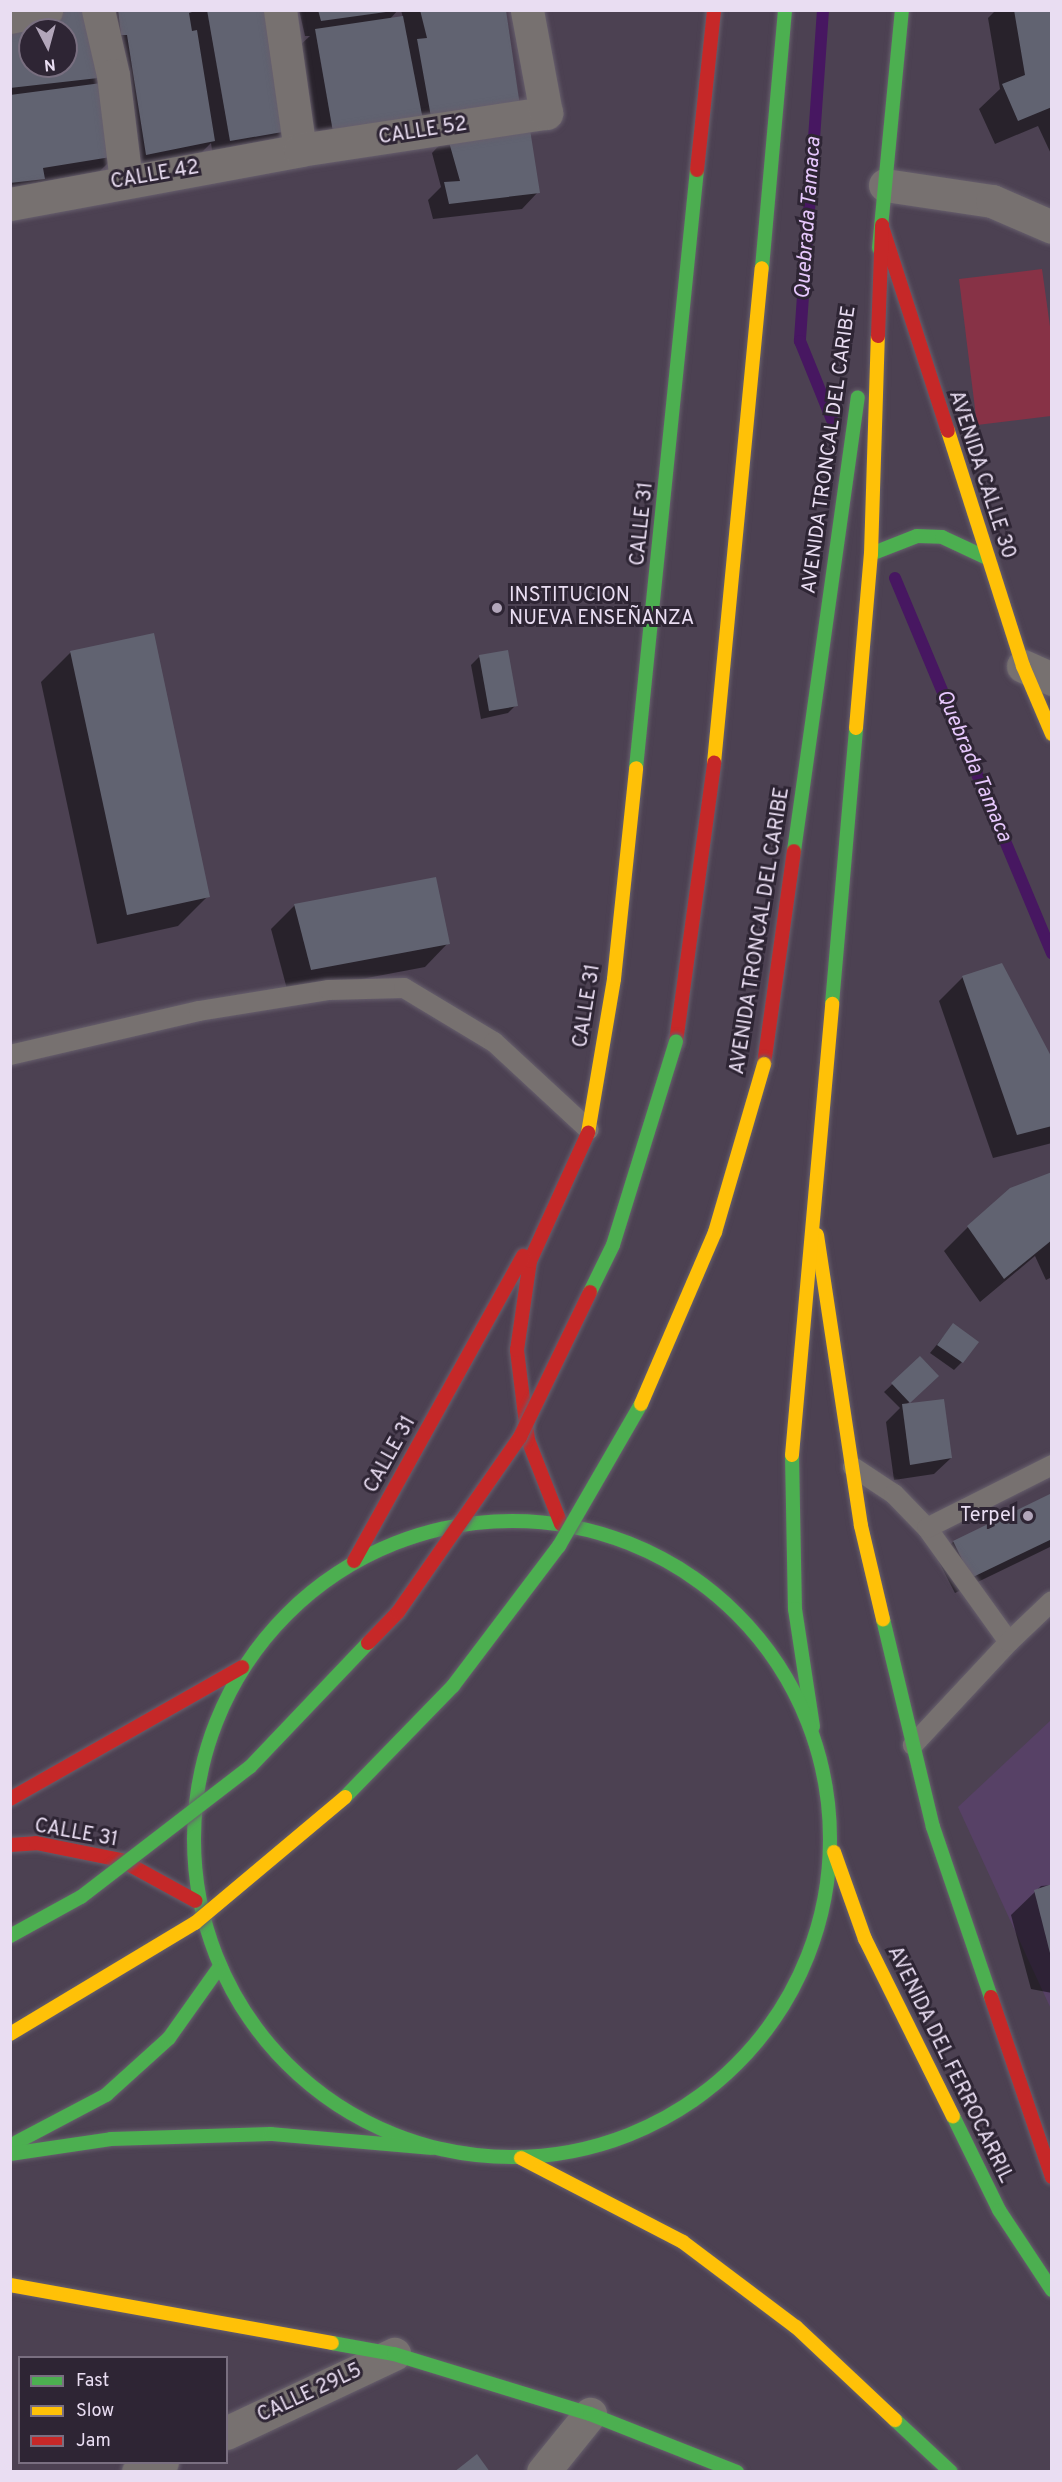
<!DOCTYPE html>
<meta charset="utf-8">
<style>
body{margin:0}
#map{position:relative;width:1062px;height:2482px;overflow:hidden;background:#4c4152;font-family:Overpass,sans-serif}
div>[style]{position:absolute}
[style*='--x']{left:calc(var(--x)*1px);top:calc(var(--y)*1px);width:calc(var(--w)*1px);rotate:calc(var(--a)*1deg)}
.built>*{inset:0;background:#574166}
.green>*{inset:0;background:#873246}
.shadow>*{inset:0;background:#0007}
.stream>*{height:12px;margin:-6px;padding:0 6px;transform-origin:6px;border-radius:6px;background:#471761}
.building>*{inset:0;background:#616371}
.roads{filter:drop-shadow(0 0 2px #675f6d) drop-shadow(0 0 2px #675f6d)}
.lane>*{height:20px;margin:-10px;padding:0 10px;transform-origin:10px;border-radius:10px;background:#777170}
.street>*{height:33px;margin:-16.5px;padding:0 16.5px;transform-origin:16.5px;border-radius:16.5px;background:#777170}
.fast>*{height:14px;margin:-7px;padding:0 7px;transform-origin:7px;border-radius:7px;background:#4caf50}
.fast>.ring{margin:-7px;padding:0;box-sizing:content-box;background:none;border:14px solid #4caf50;border-radius:50%}
.slow>*{height:14px;margin:-7px;padding:0 7px;transform-origin:7px;border-radius:7px;background:#ffc107}
.jam>*{height:14px;margin:-7px;padding:0 7px;transform-origin:7px;border-radius:7px;background:#c62828}
.bridges{filter:drop-shadow(0 0 2px #675f6d) drop-shadow(0 0 2px #675f6d)}
.fast-bridge>*{height:14px;margin:-7px;padding:0 7px;transform-origin:7px;border-radius:7px;background:#4caf50}
.slow-bridge>*{height:14px;margin:-7px;padding:0 7px;transform-origin:7px;border-radius:7px;background:#ffc107}
.jam-bridge>*{height:14px;margin:-7px;padding:0 7px;transform-origin:7px;border-radius:7px;background:#c62828}
.dots>*{width:16px;height:16px;translate:-50% -50%;box-sizing:border-box;border:3px solid #2e2534;border-radius:50%}
span{translate:-50% -50%;white-space:nowrap;text-align:center;line-height:1.15;-webkit-text-stroke:6px #2e2534;paint-order:stroke}
.street-label{font-size:20px;color:#e9ddf2}
.poi-label{font-size:20px;color:#e9ddf2}
.left{translate:0 -50%;text-align:left}
.right{translate:-100% -50%;text-align:right}
.water-label{font-size:21px;color:#e7c8fd;font-style:italic}
.frame{position:absolute;inset:0;border:12px solid #e9ddf2;pointer-events:none}
.legend{position:absolute;left:18px;top:2356px;width:210px;height:108px;box-sizing:border-box;background:#2e2534;border:2px solid #796f80;margin:0;padding:8px 10px;list-style:none;font-size:18px;color:#e9ddf2}
.legend li{display:flex;align-items:center;gap:12px;height:30px}
.legend b{width:30px;border:2px solid #796f80}
.north{position:absolute;left:18px;top:18px;width:60px;height:60px;box-sizing:border-box;background:#2e2534;border:2px solid #796f80;border-radius:50%;rotate:174deg;font-size:16px;font-weight:700;line-height:24px;text-align:center;color:#e9ddf2}
.north::after{content:'';display:block;margin:auto;width:21px;height:27px;background:#b2a6ba;clip-path:polygon(50% 0,100% 100%,50% 72%,0 100%)}
</style>
<div id="map">
<div class="built">
<div style="clip-path:polygon(1051px 1720px,1051px 2009px,958px 1807px)"></div>
</div>
<div class="green">
<div style="clip-path:polygon(1042px 269px,1052px 341px,1051px 416px,977px 425px,959px 279px)"></div>
</div>
<div class="shadow">
<div style="clip-path:polygon(evenodd,83px 10px,116px 155px,99px 172px,10px 197px,10px 23px,83px 10px,30px 30px,66px 30px,66px 66px,30px 66px,30px 30px)"></div>
<div style="clip-path:polygon(112px 10px,271px 10px,292px 130px,276px 146px,213px 157px,211px 143px,197px 157px,130px 170px)"></div>
<div style="clip-path:polygon(299px 10px,398px 10px,389px 20px,403px 18px,401px 10px,504px 10px,502px 122px,317px 148px,299px 46px,310px 36px,305px 36px)"></div>
<div style="clip-path:polygon(996px 10px,1052px 10px,1052px 156px,1038px 126px,995px 144px,979px 109px,1000px 89px,988px 18px)"></div>
<div style="clip-path:polygon(448px 136px,538px 192px,522px 209px,433px 219px,428px 200px,441px 187px,432px 153px)"></div>
<div style="clip-path:polygon(71px 652px,208px 896px,178px 926px,97px 944px,41px 682px)"></div>
<div style="clip-path:polygon(479px 657px,516px 705px,508px 713px,481px 719px,471px 665px)"></div>
<div style="clip-path:polygon(295px 905px,448px 943px,425px 967px,288px 993px,271px 929px)"></div>
<div style="clip-path:polygon(963px 977px,1052px 1062px,1052px 1143px,993px 1158px,939px 1001px)"></div>
<div style="clip-path:polygon(1052px 1174px,1052px 1277px,1046px 1280px,1035px 1256px,980px 1302px,944px 1251px,968px 1227px)"></div>
<div style="clip-path:polygon(953px 1325px,962px 1362px,954px 1370px,930px 1353px)"></div>
<div style="clip-path:polygon(920px 1358px,937px 1376px,906px 1405px,951px 1458px,934px 1474px,894px 1480px,886px 1422px,900px 1408px,884px 1392px)"></div>
<div style="clip-path:polygon(1052px 1495px,1052px 1546px,955px 1593px,937px 1558px,953px 1542px)"></div>
<div style="clip-path:polygon(1052px 1885px,1052px 1993px,1031px 1989px,1011px 1915px,1041px 1886px)"></div>
</div>
<div class="stream">
<div style="--x:823;--y:10;--w:332;--a:94"></div>
<div style="--x:800;--y:341;--w:85;--a:67.9"></div>
<div style="--x:895;--y:578;--w:407;--a:67.3"></div>
</div>
<div class="building">
<div style="clip-path:polygon(evenodd,75px 10px,94px 10px,107px 77px,10px 88px,10px 22px,75px 10px,30px 30px,66px 30px,66px 66px,30px 66px,30px 30px)"></div>
<div style="clip-path:polygon(118px 10px,198px 10px,189px 13px,192px 31px,197px 30px,215px 141px,146px 155px,127px 35px,121px 35px)"></div>
<div style="clip-path:polygon(207px 10px,272px 10px,294px 130px,230px 141px)"></div>
<div style="clip-path:polygon(318px 10px,386px 10px,386px 12px,321px 21px)"></div>
<div style="clip-path:polygon(420px 10px,506px 10px,520px 106px,431px 117px,417px 39px,427px 38px)"></div>
<div style="clip-path:polygon(1014px 10px,1052px 10px,1052px 107px,1018px 121px,1002px 84px,1025px 75px)"></div>
<div style="clip-path:polygon(403px 16px,423px 120px,333px 132px,315px 29px)"></div>
<div style="clip-path:polygon(109px 82px,117px 156px,43px 168px,45px 179px,10px 183px,10px 95px)"></div>
<div style="clip-path:polygon(529px 123px,540px 193px,449px 204px,444px 182px,460px 181px,447px 135px)"></div>
<div style="clip-path:polygon(154px 633px,210px 897px,127px 915px,70px 651px)"></div>
<div style="clip-path:polygon(508px 650px,518px 706px,489px 711px,479px 655px)"></div>
<div style="clip-path:polygon(436px 877px,450px 944px,311px 970px,294px 904px)"></div>
<div style="clip-path:polygon(1002px 963px,1052px 1058px,1052px 1126px,1017px 1135px,962px 976px)"></div>
<div style="clip-path:polygon(1052px 1172px,1052px 1240px,1004px 1279px,967px 1226px,1010px 1188px)"></div>
<div style="clip-path:polygon(953px 1323px,979px 1342px,963px 1363px,937px 1345px)"></div>
<div style="clip-path:polygon(920px 1356px,939px 1376px,910px 1403px,891px 1383px)"></div>
<div style="clip-path:polygon(944px 1399px,952px 1458px,910px 1465px,902px 1404px)"></div>
<div style="clip-path:polygon(1052px 1493px,1052px 1539px,971px 1578px,953px 1541px)"></div>
<div style="clip-path:polygon(1052px 1884px,1052px 1961px,1034px 1890px)"></div>
<div style="clip-path:polygon(477px 2454px,490px 2472px,454px 2472px)"></div>
</div>
<div class="roads">
<div class="lane">
<div style="--x:10;--y:1055;--w:194;--a:-13.1"></div>
<div style="--x:199;--y:1011;--w:132;--a:-9.2"></div>
<div style="--x:329;--y:990;--w:75;--a:-1.5"></div>
<div style="--x:404;--y:988;--w:105;--a:31"></div>
<div style="--x:494;--y:1042;--w:129;--a:42.8"></div>
<div style="--x:853;--y:1467;--w:49;--a:33.4"></div>
<div style="--x:894;--y:1494;--w:47;--a:45.9"></div>
<div style="--x:927;--y:1528;--w:140;--a:54.3"></div>
<div style="--x:1009;--y:1642;--w:141;--a:133"></div>
<div style="--x:927;--y:1528;--w:140;--a:-26.7"></div>
<div style="--x:1009;--y:1642;--w:59;--a:-43.6"></div>
</div>
<div class="street">
<div style="--x:98;--y:10;--w:67;--a:77"></div>
<div style="--x:113;--y:75;--w:107;--a:83"></div>
<div style="--x:280;--y:10;--w:141;--a:81.9"></div>
<div style="--x:10;--y:17;--w:37;--a:-11"></div>
<div style="--x:885;--y:185;--w:108;--a:8.5"></div>
<div style="--x:992;--y:201;--w:65;--a:23.4"></div>
<div style="--x:10;--y:204;--w:295;--a:-10.5"></div>
<div style="--x:300;--y:150;--w:249;--a:-8.6"></div>
<div style="--x:546;--y:113;--w:105;--a:-100.5"></div>
<div style="--x:1023;--y:666;--w:32;--a:24"></div>
<div style="--x:226;--y:2433;--w:186;--a:-25.2"></div>
<div style="--x:138;--y:2472;--w:26;--a:-23"></div>
<div style="--x:543;--y:2472;--w:75;--a:-51"></div>
</div>
<div class="fast">
<div style="--x:879;--y:248;--w:239;--a:-84.5"></div>
<div style="--x:762;--y:268;--w:259;--a:-84.9"></div>
<div style="--x:871;--y:554;--w:49;--a:-21.4"></div>
<div style="--x:917;--y:536;--w:25;--a:2"></div>
<div style="--x:942;--y:537;--w:50;--a:25"></div>
<div style="--x:636;--y:768;--w:601;--a:-84.18"></div>
<div style="--x:794;--y:851;--w:458;--a:-82"></div>
<div style="--x:832;--y:1004;--w:277;--a:-85"></div>
<div style="--x:792;--y:1455;--w:154;--a:88.9"></div>
<div style="--x:795;--y:1609;--w:119;--a:81.3"></div>
<div class="ring" style="left:194px;top:1521px;width:622px;height:622px"></div>
<div style="--x:883;--y:1619;--w:214;--a:76.5"></div>
<div style="--x:933;--y:1827;--w:180;--a:71.2"></div>
<div style="--x:953;--y:2116;--w:105;--a:63.9"></div>
<div style="--x:999;--y:2210;--w:96;--a:56.5"></div>
<div style="--x:17;--y:2142;--w:101;--a:-27.8"></div>
<div style="--x:106;--y:2095;--w:85;--a:-42.1"></div>
<div style="--x:169;--y:2038;--w:85;--a:-54.6"></div>
<div style="--x:10;--y:2154;--w:102;--a:-8.4"></div>
<div style="--x:111;--y:2139;--w:160;--a:-1.8"></div>
<div style="--x:271;--y:2134;--w:161;--a:5"></div>
<div style="--x:332;--y:2343;--w:63;--a:10.1"></div>
<div style="--x:394;--y:2354;--w:205;--a:17"></div>
<div style="--x:590;--y:2414;--w:158;--a:21.5"></div>
<div style="--x:895;--y:2420;--w:76;--a:42.9"></div>
</div>
<div class="slow">
<div style="--x:948;--y:431;--w:247;--a:72.3"></div>
<div style="--x:1023;--y:666;--w:74;--a:66.9"></div>
<div style="--x:856;--y:728;--w:175;--a:-85.1"></div>
<div style="--x:871;--y:554;--w:218;--a:-88.2"></div>
<div style="--x:714;--y:763;--w:497;--a:-84.5"></div>
<div style="--x:588;--y:1133;--w:156;--a:-80.4"></div>
<div style="--x:614;--y:979;--w:212;--a:-84"></div>
<div style="--x:817;--y:1235;--w:294;--a:81.4"></div>
<div style="--x:861;--y:1526;--w:96;--a:76.7"></div>
<div style="--x:792;--y:1455;--w:453;--a:-84.9"></div>
<div style="--x:834;--y:1852;--w:92;--a:70.4"></div>
<div style="--x:865;--y:1939;--w:198;--a:63.6"></div>
<div style="--x:521;--y:2158;--w:182;--a:27.4"></div>
<div style="--x:683;--y:2242;--w:141;--a:37"></div>
<div style="--x:796;--y:2327;--w:136;--a:43.2"></div>
<div style="--x:10;--y:2285;--w:327;--a:10.2"></div>
</div>
<div class="jam">
<div style="--x:697;--y:170;--w:161;--a:-83.9"></div>
<div style="--x:883;--y:230;--w:211;--a:72.1"></div>
<div style="--x:878;--y:336;--w:111;--a:-87.9"></div>
<div style="--x:676;--y:1042;--w:282;--a:-82.2"></div>
<div style="--x:764;--y:1064;--w:215;--a:-82"></div>
<div style="--x:561;--y:1524;--w:90;--a:-111.4"></div>
<div style="--x:528;--y:1440;--w:91;--a:-97"></div>
<div style="--x:517;--y:1350;--w:90;--a:-81.7"></div>
<div style="--x:530;--y:1261;--w:141;--a:-65.6"></div>
<div style="--x:354;--y:1561;--w:349;--a:-61"></div>
<div style="--x:10;--y:1799;--w:267;--a:-29.6"></div>
<div style="--x:10;--y:1845;--w:26;--a:-4"></div>
<div style="--x:36;--y:1843;--w:87;--a:11.3"></div>
<div style="--x:121;--y:1860;--w:85;--a:28.7"></div>
<div style="--x:991;--y:1997;--w:190;--a:71.3"></div>
</div>
</div>
<div class="bridges">
<div class="fast-bridge">
<div style="--x:590;--y:1292;--w:52;--a:-63.9"></div>
<div style="--x:613;--y:1245;--w:213;--a:-72.8"></div>
<div style="--x:345;--y:1797;--w:155;--a:-45.8"></div>
<div style="--x:453;--y:1686;--w:176;--a:-52.9"></div>
<div style="--x:559;--y:1546;--w:164;--a:-60"></div>
<div style="--x:10;--y:1936;--w:81;--a:-28.8"></div>
<div style="--x:81;--y:1897;--w:213;--a:-37.6"></div>
<div style="--x:250;--y:1767;--w:171;--a:-46.4"></div>
</div>
<div class="slow-bridge">
<div style="--x:641;--y:1404;--w:187;--a:-66.7"></div>
<div style="--x:715;--y:1232;--w:175;--a:-73.7"></div>
<div style="--x:10;--y:2034;--w:216;--a:-31"></div>
<div style="--x:195;--y:1923;--w:196;--a:-40"></div>
</div>
<div class="jam-bridge">
<div style="--x:368;--y:1643;--w:43;--a:-45.9"></div>
<div style="--x:398;--y:1612;--w:213;--a:-55.1"></div>
<div style="--x:520;--y:1437;--w:161;--a:-64.2"></div>
</div>
</div>
<div class="dots">
<div style="left:497px;top:608px;background:#b2a6ba"></div>
<div style="left:1028px;top:1516px;background:#b2a6ba"></div>
</div>
<div class="street-label">
<span style="left:423px;top:132px;rotate:-9deg">CALLE 52</span>
<span style="left:155px;top:176px;rotate:-10deg">CALLE 42</span>
<span style="left:830px;top:450px;rotate:-82deg">AVENIDA TRONCAL DEL CARIBE</span>
<span style="left:981px;top:475px;rotate:72deg">AVENIDA CALLE 30</span>
<span style="left:643px;top:524px;rotate:-84deg">CALLE 31</span>
<span style="left:761px;top:931px;rotate:-81deg">AVENIDA TRONCAL DEL CARIBE</span>
<span style="left:588px;top:1006px;rotate:-81deg">CALLE 31</span>
<span style="left:391px;top:1455px;rotate:-61deg">CALLE 31</span>
<span style="left:76px;top:1834px;rotate:10deg">CALLE 31</span>
<span style="left:949px;top:2065px;rotate:64deg">AVENIDA DEL FERROCARRIL</span>
<span style="left:310px;top:2394px;rotate:-25deg">CALLE 29L5</span>
</div>
<div class="poi-label">
<span class="left" style="left:509px;top:608px">INSTITUCION<br>NUEVA ENSEÑANZA</span>
<span class="right" style="left:1016px;top:1516px">Terpel</span>
</div>
<div class="water-label">
<span style="left:809px;top:218px;rotate:-86deg">Quebrada Tamaca</span>
<span style="left:973px;top:766px;rotate:67deg">Quebrada Tamaca</span>
</div>
<div class="frame"></div>
<ul class="legend">
<li><b style="height:8px;background:#4caf50"></b>Fast</li>
<li><b style="height:8px;background:#ffc107"></b>Slow</li>
<li><b style="height:8px;background:#c62828"></b>Jam</li>
</ul>
<div class="north">N</div>
</div>
